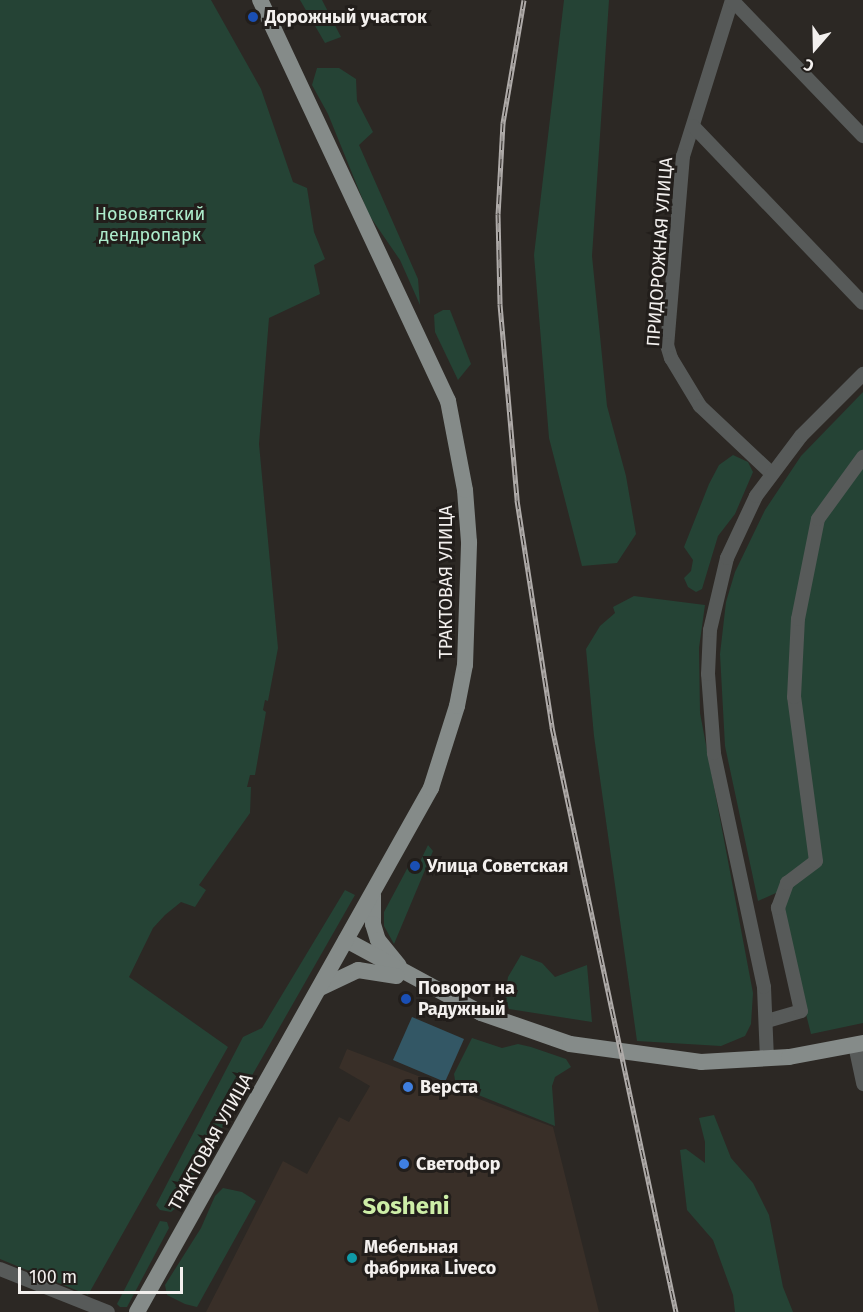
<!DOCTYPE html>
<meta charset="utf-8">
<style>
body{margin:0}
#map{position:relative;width:863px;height:1312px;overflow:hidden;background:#2c2824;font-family:"Fira Sans",sans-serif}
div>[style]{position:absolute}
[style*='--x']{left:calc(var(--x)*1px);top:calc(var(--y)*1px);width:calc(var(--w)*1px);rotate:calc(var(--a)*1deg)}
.built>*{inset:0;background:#392f28}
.green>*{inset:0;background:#254335}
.water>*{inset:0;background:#335765}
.minor>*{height:14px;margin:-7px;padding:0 7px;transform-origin:7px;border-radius:7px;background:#575a59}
.major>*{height:16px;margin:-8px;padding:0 8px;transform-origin:8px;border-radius:8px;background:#858b89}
.rail>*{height:5px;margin-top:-2.5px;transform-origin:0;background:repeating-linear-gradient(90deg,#221e1b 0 9px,#afaba9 0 18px);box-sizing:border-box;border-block:2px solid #afaba9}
.dots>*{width:16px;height:16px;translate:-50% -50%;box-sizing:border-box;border:3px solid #221e1b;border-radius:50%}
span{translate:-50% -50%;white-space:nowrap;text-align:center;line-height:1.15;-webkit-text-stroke:6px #221e1b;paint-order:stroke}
.poi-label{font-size:18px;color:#f3f0ee;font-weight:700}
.left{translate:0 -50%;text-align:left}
.park-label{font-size:18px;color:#adeccc}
.street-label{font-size:18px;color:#f3f0ee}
.district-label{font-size:24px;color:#cdeea7;font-weight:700}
.north{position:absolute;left:785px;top:18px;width:60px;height:60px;-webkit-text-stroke:4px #221e1b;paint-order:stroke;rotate:200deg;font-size:16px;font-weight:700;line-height:24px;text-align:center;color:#f3f0ee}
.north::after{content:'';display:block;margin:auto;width:21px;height:27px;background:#f3f0ee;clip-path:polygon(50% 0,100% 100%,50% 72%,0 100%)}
.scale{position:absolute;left:18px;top:1267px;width:165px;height:27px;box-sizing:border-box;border:3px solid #f3f0ee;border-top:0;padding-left:8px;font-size:18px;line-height:21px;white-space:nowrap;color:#f3f0ee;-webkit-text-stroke:4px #221e1b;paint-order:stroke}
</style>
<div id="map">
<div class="built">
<div style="clip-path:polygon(347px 1049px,553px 1127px,599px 1312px,206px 1312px,283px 1161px,307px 1174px,339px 1117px,349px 1122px,370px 1086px,339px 1068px)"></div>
</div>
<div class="green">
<div style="clip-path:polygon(0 0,211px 0,261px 89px,293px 182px,307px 188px,314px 232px,325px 259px,314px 265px,320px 294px,269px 318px,259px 444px,278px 648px,268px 701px,265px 700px,263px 710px,266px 712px,255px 775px,250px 775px,247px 787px,251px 787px,250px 813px,199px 885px,206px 890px,195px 907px,181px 902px,165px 915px,153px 928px,129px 977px,228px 1047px,88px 1295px,0 1259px)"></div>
<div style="clip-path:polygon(300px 0,322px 0,341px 37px,325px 43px)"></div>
<div style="clip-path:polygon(564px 0,609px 0,592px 256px,607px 406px,626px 476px,636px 534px,617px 563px,582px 566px,549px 438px,534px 255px)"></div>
<div style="clip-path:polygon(317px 68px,339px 68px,356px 79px,357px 101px,373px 132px,359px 145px,418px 279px,420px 305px,400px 260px,369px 215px,328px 114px,312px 85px)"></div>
<div style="clip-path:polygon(443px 310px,450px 310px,471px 364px,458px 380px,435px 332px,434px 315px)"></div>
<div style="clip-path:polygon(863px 392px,863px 1023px,811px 1034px,782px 919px,787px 888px,758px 901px,725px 746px,720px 654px,726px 602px,735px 572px,765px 510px,801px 456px)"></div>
<div style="clip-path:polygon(733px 455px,748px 462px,753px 472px,735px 514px,718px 536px,702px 589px,696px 592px,688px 587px,684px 578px,691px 571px,693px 560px,684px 547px,709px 484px,719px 465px)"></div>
<div style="clip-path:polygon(634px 596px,705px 605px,699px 648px,700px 713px,753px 993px,751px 1024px,745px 1036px,721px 1046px,637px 1041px,594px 736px,586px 649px,600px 626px,615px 613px,613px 607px)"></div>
<div style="clip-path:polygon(428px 845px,433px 851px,394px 944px,384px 926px,384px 912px,408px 867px,416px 870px)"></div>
<div style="clip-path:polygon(345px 890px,355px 895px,177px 1207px,171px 1212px,160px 1210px,156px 1205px,243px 1037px,262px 1028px)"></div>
<div style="clip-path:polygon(521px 955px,542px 963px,555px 977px,587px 965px,592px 1022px,509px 1009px,505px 996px,508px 977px)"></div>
<div style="clip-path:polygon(472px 1038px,502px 1048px,518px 1044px,531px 1047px,566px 1059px,571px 1067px,555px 1077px,552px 1086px,555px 1126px,456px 1086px,454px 1074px)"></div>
<div style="clip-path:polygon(714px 1115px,731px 1158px,753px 1183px,769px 1215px,783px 1287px,793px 1312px,735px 1312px,733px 1295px,713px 1240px,687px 1210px,680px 1150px,686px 1149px,705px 1163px,705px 1142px,699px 1118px)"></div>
<div style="clip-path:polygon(223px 1188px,242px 1192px,256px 1201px,197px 1307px,185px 1304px,167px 1295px,165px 1285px,201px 1228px,215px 1196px)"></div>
<div style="clip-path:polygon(160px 1221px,167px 1222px,169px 1228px,127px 1307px,120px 1307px,117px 1304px)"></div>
</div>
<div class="water">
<div style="clip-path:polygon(412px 1017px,464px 1039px,445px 1082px,393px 1060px)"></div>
</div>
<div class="minor">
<div style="--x:732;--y:0;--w:164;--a:107.4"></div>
<div style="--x:683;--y:156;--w:190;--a:94.8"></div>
<div style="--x:667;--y:345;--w:14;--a:73"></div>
<div style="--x:671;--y:358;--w:56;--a:58.9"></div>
<div style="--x:700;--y:406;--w:98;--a:43.3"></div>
<div style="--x:732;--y:0;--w:189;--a:46.1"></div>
<div style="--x:693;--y:126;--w:245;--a:46.2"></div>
<div style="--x:767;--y:1021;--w:35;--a:-16"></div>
<div style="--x:801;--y:1011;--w:106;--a:-102.6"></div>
<div style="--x:778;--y:908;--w:27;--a:-70"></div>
<div style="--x:787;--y:883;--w:36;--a:-37"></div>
<div style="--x:816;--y:861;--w:165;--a:-97.6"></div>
<div style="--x:794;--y:697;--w:78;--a:-87.1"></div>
<div style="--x:798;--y:619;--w:102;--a:-78.7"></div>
<div style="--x:818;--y:519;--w:77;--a:-54"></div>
<div style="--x:855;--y:1045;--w:40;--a:78"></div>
<div style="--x:767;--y:1059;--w:72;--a:-92.4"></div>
<div style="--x:764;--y:987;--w:239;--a:-102.1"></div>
<div style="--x:714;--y:753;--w:79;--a:-94.3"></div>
<div style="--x:708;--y:674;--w:44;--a:-87.4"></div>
<div style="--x:710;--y:630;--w:74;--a:-76.7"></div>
<div style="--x:727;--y:558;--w:68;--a:-64.9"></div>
<div style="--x:756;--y:496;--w:75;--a:-53.1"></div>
<div style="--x:801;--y:436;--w:88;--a:-45"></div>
<div style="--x:0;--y:1269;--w:116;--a:21.7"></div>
</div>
<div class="major">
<div style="--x:373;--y:895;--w:29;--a:90"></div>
<div style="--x:373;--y:924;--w:17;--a:73"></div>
<div style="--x:378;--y:940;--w:33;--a:51"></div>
<div style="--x:346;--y:940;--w:153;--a:28.4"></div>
<div style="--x:481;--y:1013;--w:94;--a:19.2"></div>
<div style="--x:570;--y:1044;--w:132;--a:7.8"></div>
<div style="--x:701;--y:1062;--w:88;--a:-3.3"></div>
<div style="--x:789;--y:1057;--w:75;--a:-10.7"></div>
<div style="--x:320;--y:988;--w:42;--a:-25.3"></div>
<div style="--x:358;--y:970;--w:39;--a:9"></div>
<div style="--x:137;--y:1312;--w:601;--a:-60.7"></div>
<div style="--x:431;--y:788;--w:86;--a:-72.4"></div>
<div style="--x:457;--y:706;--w:42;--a:-79"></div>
<div style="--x:465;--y:665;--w:123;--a:-88.1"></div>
<div style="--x:469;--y:542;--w:52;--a:-94.4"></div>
<div style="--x:465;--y:490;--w:91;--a:-100.8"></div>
<div style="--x:448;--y:401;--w:443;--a:-115.1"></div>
</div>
<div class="rail">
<div style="--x:524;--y:0;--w:125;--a:99.7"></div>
<div style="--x:503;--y:123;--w:91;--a:93.1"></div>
<div style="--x:498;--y:214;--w:90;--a:88.7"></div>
<div style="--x:500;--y:304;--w:197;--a:85"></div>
<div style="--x:517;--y:500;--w:230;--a:81.2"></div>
<div style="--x:552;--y:727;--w:598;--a:78.03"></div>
</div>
<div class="dots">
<div style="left:253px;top:17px;background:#1a4fb4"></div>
<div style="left:415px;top:866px;background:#1a4fb4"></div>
<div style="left:406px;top:999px;background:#1a4fb4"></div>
<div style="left:408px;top:1087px;background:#3f7fe0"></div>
<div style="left:404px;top:1164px;background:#3f7fe0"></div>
<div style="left:352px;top:1258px;background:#0f9aa8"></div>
</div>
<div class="poi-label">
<span class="left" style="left:265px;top:17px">Дорожный участок</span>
<span class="left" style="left:427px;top:866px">Улица Советская</span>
<span class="left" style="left:418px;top:999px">Поворот на<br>Радужный</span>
<span class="left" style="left:420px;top:1087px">Верста</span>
<span class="left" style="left:416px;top:1164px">Светофор</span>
<span class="left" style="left:364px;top:1258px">Мебельная<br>фабрика Liveco</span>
</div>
<div class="park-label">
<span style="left:150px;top:225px">Нововятский<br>дендропарк</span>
</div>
<div class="street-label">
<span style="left:660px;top:252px;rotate:-86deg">ПРИДОРОЖНАЯ УЛИЦА</span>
<span style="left:446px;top:582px;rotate:-90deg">ТРАКТОВАЯ УЛИЦА</span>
<span style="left:211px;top:1142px;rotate:-61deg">ТРАКТОВАЯ УЛИЦА</span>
</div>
<div class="district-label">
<span style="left:406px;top:1207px">Sosheni</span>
</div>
<div class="north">С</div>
<div class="scale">100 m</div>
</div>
